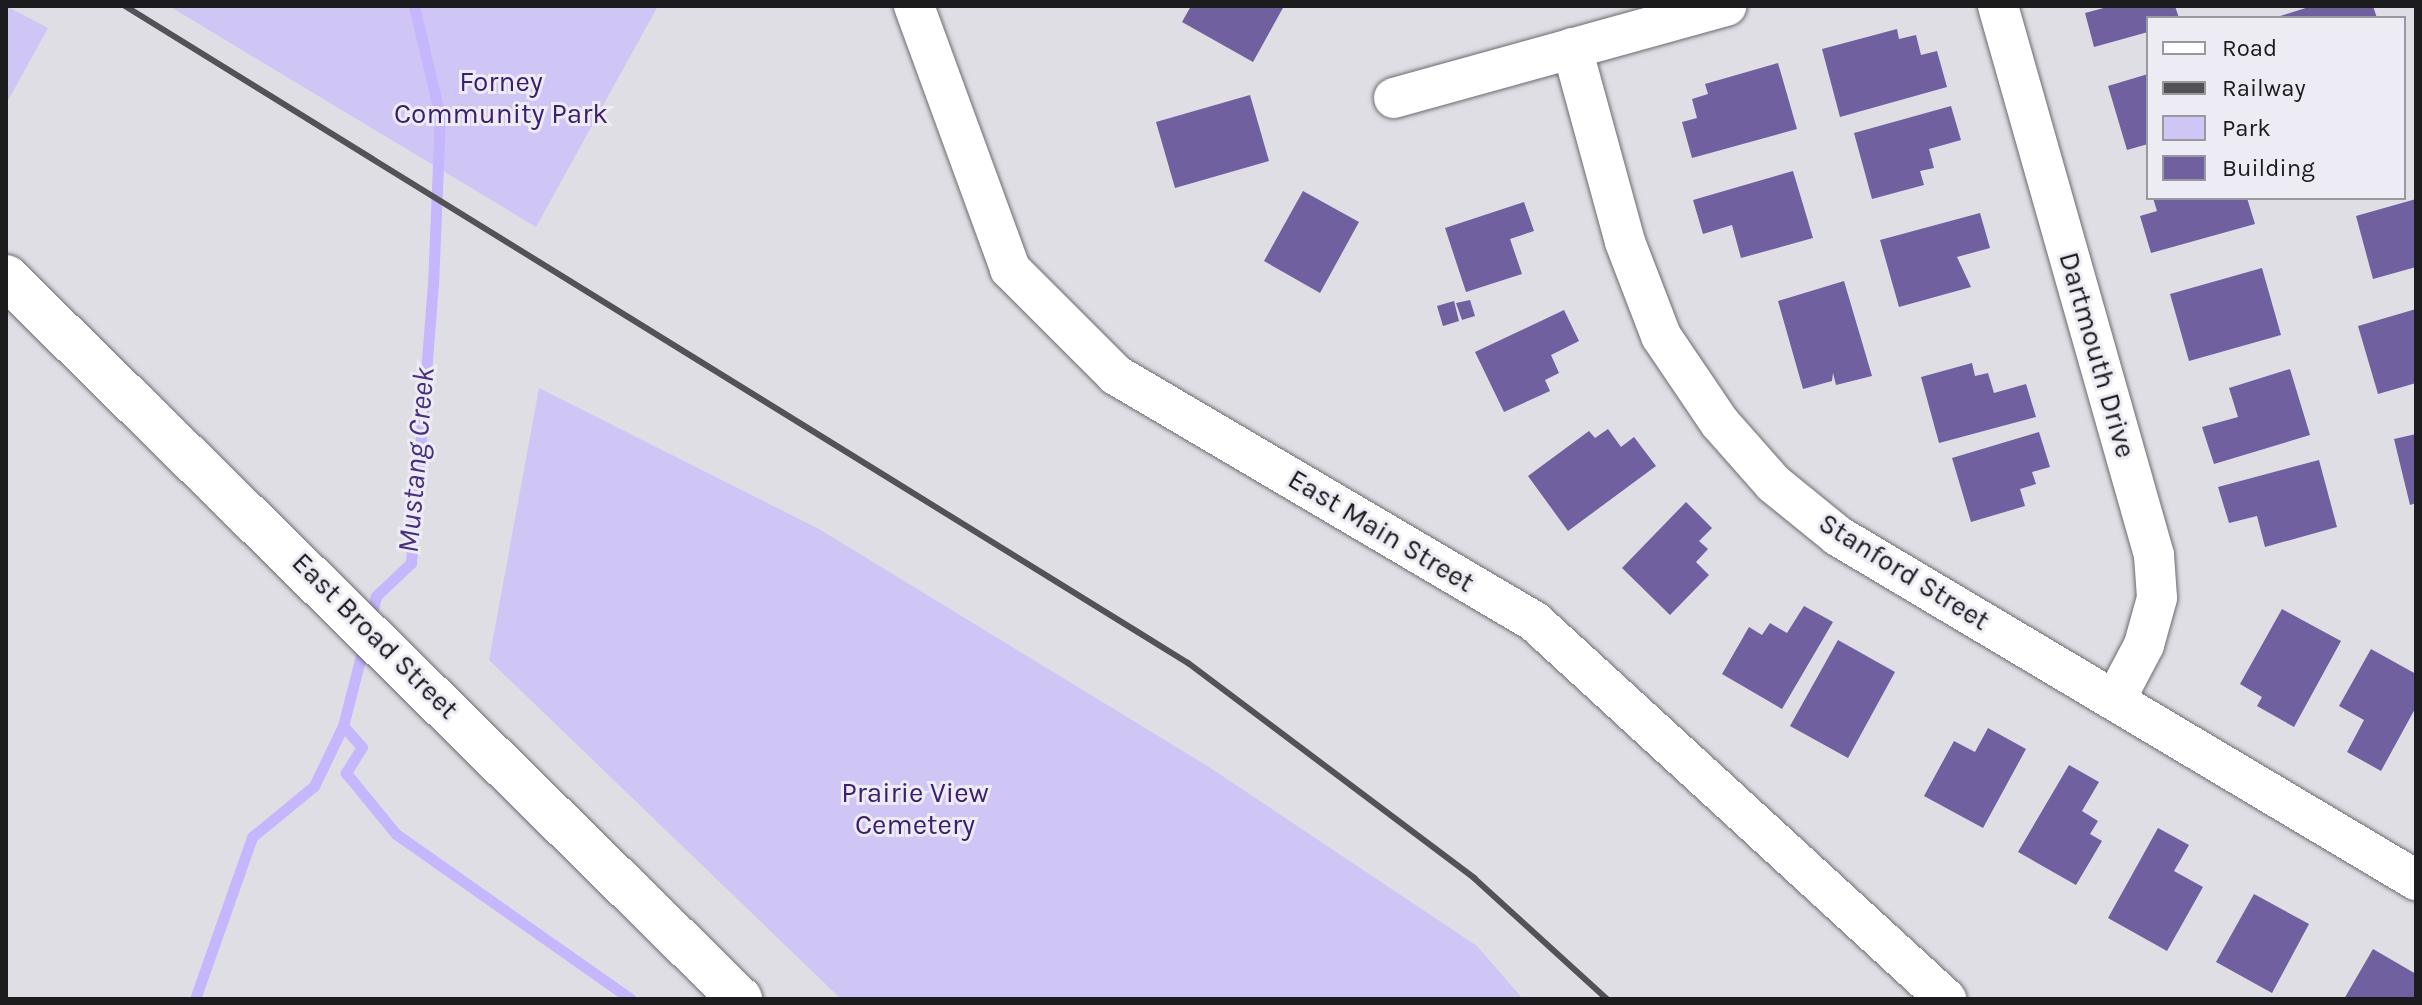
<!DOCTYPE html>
<style>
body{margin:0}
#map{position:relative;width:2422px;height:1005px;overflow:hidden;background:#dfdee5;font-family:Karla,sans-serif}
div>[style]{position:absolute}
[style*='--x']{left:calc(var(--x)*1px);top:calc(var(--y)*1px);width:calc(var(--w)*1px);rotate:calc(var(--a)*1deg)}
.green>*{inset:0;background:#d0c6f6}
.stream>*{height:11px;margin:-5.5px;padding:0 5.5px;transform-origin:5.5px;border-radius:5.5px;background:#c5b6fd}
.building>*{inset:0;background:#7060a0}
.roads{filter:drop-shadow(0 0 2px #6c6b71) drop-shadow(0 0 2px #6c6b71)}
.minor>*{height:40px;margin:-20px;padding:0 20px;transform-origin:20px;border-radius:20px;background:#fff}
.secondary>*{height:44px;margin:-22px;padding:0 22px;transform-origin:22px;border-radius:22px;background:#fff}
.rail>*{height:6px;margin:-3px;padding:0 3px;transform-origin:3px;border-radius:3px;background:#535256}
span{translate:-50% -50%;white-space:nowrap;text-align:center;line-height:1.15;-webkit-text-stroke:6px #edebf3;paint-order:stroke}
.park-label{font-size:28px;color:#3b1f6e}
.street-label{font-size:28px;color:#1c1b1e}
.water-label{font-size:30px;color:#492f80;font-style:italic}
.frame{position:absolute;inset:0;border:8px solid #1c1b1e;pointer-events:none}
.legend{position:absolute;left:2146px;top:16px;width:260px;height:184px;box-sizing:border-box;background:#edebf3;border:2px solid #99989e;margin:0;padding:10px 14px;list-style:none;font-size:24px;color:#1c1b1e}
.legend li{display:flex;align-items:center;gap:16px;height:40px}
.legend b{width:40px;border:2px solid #99989e}
</style>
<div id="map">
<div class="green">
<div style="clip-path:polygon(6px 6px,48px 28px,6px 104px)"></div>
<div style="clip-path:polygon(169px 6px,658px 6px,536px 227px)"></div>
<div style="clip-path:polygon(539px 388px,819px 529px,1209px 767px,1477px 946px,1523px 999px,841px 999px,489px 660px)"></div>
</div>
<div class="stream">
<div style="--x:370;--y:619;--w:24;--a:-75"></div>
<div style="--x:376;--y:596;--w:48;--a:-43.3"></div>
<div style="--x:411;--y:563;--w:279;--a:-85.5"></div>
<div style="--x:433;--y:285;--w:169;--a:-87.6"></div>
<div style="--x:440;--y:116;--w:113;--a:-103.3"></div>
<div style="--x:343;--y:726;--w:28;--a:48"></div>
<div style="--x:362;--y:747;--w:31;--a:122"></div>
<div style="--x:346;--y:773;--w:79;--a:50.7"></div>
<div style="--x:396;--y:834;--w:287;--a:35.1"></div>
<div style="--x:195;--y:999;--w:172;--a:-70.6"></div>
<div style="--x:252;--y:837;--w:80;--a:-39.4"></div>
<div style="--x:314;--y:786;--w:67;--a:-64.2"></div>
<div style="--x:343;--y:726;--w:85;--a:-75.6"></div>
</div>
<div class="building">
<div style="clip-path:polygon(1191px 6px,1284px 6px,1253px 62px,1182px 22px)"></div>
<div style="clip-path:polygon(2111px 6px,2175px 6px,2179px 18px,2148px 18px,2148px 32px,2094px 47px,2085px 13px)"></div>
<div style="clip-path:polygon(2312px 6px,2373px 6px,2377px 18px,2274px 18px)"></div>
<div style="clip-path:polygon(1897px 29px,1899px 39px,1916px 35px,1921px 55px,1937px 51px,1947px 87px,1840px 117px,1822px 49px)"></div>
<div style="clip-path:polygon(1778px 63px,1797px 129px,1692px 158px,1682px 122px,1697px 118px,1692px 99px,1708px 94px,1705px 84px)"></div>
<div style="clip-path:polygon(2148px 74px,2148px 144px,2127px 150px,2108px 86px)"></div>
<div style="clip-path:polygon(1250px 95px,1269px 161px,1175px 188px,1156px 122px)"></div>
<div style="clip-path:polygon(1951px 106px,1961px 140px,1929px 149px,1934px 168px,1920px 171px,1924px 185px,1872px 199px,1854px 133px)"></div>
<div style="clip-path:polygon(1793px 171px,1813px 238px,1741px 258px,1732px 225px,1703px 234px,1693px 200px)"></div>
<div style="clip-path:polygon(1303px 191px,1359px 222px,1320px 293px,1264px 261px)"></div>
<div style="clip-path:polygon(2153px 198px,2247px 198px,2255px 224px,2151px 253px,2140px 216px,2157px 211px)"></div>
<div style="clip-path:polygon(2416px 199px,2416px 267px,2373px 279px,2356px 216px)"></div>
<div style="clip-path:polygon(1524px 202px,1534px 231px,1510px 239px,1522px 274px,1466px 292px,1445px 228px)"></div>
<div style="clip-path:polygon(1980px 213px,1990px 248px,1957px 257px,1971px 287px,1899px 307px,1880px 240px)"></div>
<div style="clip-path:polygon(2262px 268px,2281px 335px,2189px 361px,2170px 294px)"></div>
<div style="clip-path:polygon(1844px 281px,1872px 376px,1836px 385px,1833px 373px,1832px 381px,1803px 389px,1778px 301px)"></div>
<div style="clip-path:polygon(1470px 300px,1475px 316px,1462px 320px,1456px 303px)"></div>
<div style="clip-path:polygon(1454px 301px,1459px 321px,1443px 326px,1437px 306px)"></div>
<div style="clip-path:polygon(2416px 309px,2416px 383px,2378px 394px,2358px 326px)"></div>
<div style="clip-path:polygon(1564px 310px,1579px 341px,1551px 355px,1559px 373px,1545px 380px,1550px 391px,1504px 412px,1475px 352px)"></div>
<div style="clip-path:polygon(1972px 363px,1975px 376px,1988px 373px,1994px 393px,2026px 384px,2036px 417px,1939px 443px,1921px 377px)"></div>
<div style="clip-path:polygon(2290px 369px,2310px 435px,2214px 464px,2202px 427px,2238px 417px,2229px 388px)"></div>
<div style="clip-path:polygon(1608px 429px,1621px 447px,1634px 437px,1656px 466px,1568px 531px,1528px 476px,1589px 431px,1595px 438px)"></div>
<div style="clip-path:polygon(2039px 432px,2050px 467px,2032px 472px,2036px 484px,2020px 489px,2025px 506px,1971px 522px,1952px 458px)"></div>
<div style="clip-path:polygon(2416px 434px,2416px 503px,2410px 505px,2394px 439px)"></div>
<div style="clip-path:polygon(2319px 460px,2337px 527px,2265px 547px,2257px 516px,2229px 523px,2218px 487px)"></div>
<div style="clip-path:polygon(1686px 502px,1712px 528px,1699px 541px,1708px 549px,1696px 562px,1709px 575px,1670px 615px,1622px 568px)"></div>
<div style="clip-path:polygon(1804px 606px,1833px 622px,1782px 709px,1722px 674px,1749px 627px,1762px 635px,1770px 623px,1787px 633px)"></div>
<div style="clip-path:polygon(2282px 609px,2341px 641px,2294px 727px,2257px 706px,2262px 697px,2240px 684px)"></div>
<div style="clip-path:polygon(1838px 640px,1895px 672px,1848px 758px,1790px 726px)"></div>
<div style="clip-path:polygon(2371px 649px,2416px 674px,2416px 707px,2381px 771px,2347px 752px,2364px 720px,2339px 706px)"></div>
<div style="clip-path:polygon(1988px 728px,2026px 749px,1983px 828px,1924px 796px,1954px 741px,1975px 752px)"></div>
<div style="clip-path:polygon(2069px 765px,2099px 782px,2082px 811px,2098px 821px,2090px 834px,2102px 841px,2076px 885px,2018px 852px)"></div>
<div style="clip-path:polygon(2158px 828px,2189px 845px,2174px 871px,2203px 887px,2167px 951px,2108px 918px)"></div>
<div style="clip-path:polygon(2254px 894px,2309px 924px,2272px 993px,2216px 962px)"></div>
<div style="clip-path:polygon(2373px 949px,2416px 974px,2416px 999px,2344px 999px)"></div>
</div>
<div class="roads">
<div class="minor">
<div style="--x:914;--y:6;--w:280;--a:69.9"></div>
<div style="--x:1010;--y:269;--w:150;--a:45"></div>
<div style="--x:1116;--y:375;--w:486;--a:30.5"></div>
<div style="--x:1535;--y:622;--w:558;--a:42.53"></div>
<div style="--x:1998;--y:6;--w:571;--a:74.14"></div>
<div style="--x:2154;--y:555;--w:43;--a:86"></div>
<div style="--x:2157;--y:598;--w:49;--a:105.5"></div>
<div style="--x:2144;--y:645;--w:62;--a:117.8"></div>
<div style="--x:1572;--y:48;--w:201;--a:74.7"></div>
<div style="--x:1625;--y:242;--w:101;--a:69"></div>
<div style="--x:1661;--y:336;--w:105;--a:55.9"></div>
<div style="--x:1720;--y:423;--w:81;--a:48.5"></div>
<div style="--x:1774;--y:484;--w:82;--a:39.1"></div>
<div style="--x:1838;--y:536;--w:673;--a:30.76"></div>
<div style="--x:1394;--y:98;--w:345;--a:-15.5"></div>
</div>
<div class="secondary">
<div style="--x:6;--y:277;--w:1030;--a:44.53"></div>
</div>
</div>
<div class="rail">
<div style="--x:125;--y:6;--w:1250;--a:31.72"></div>
<div style="--x:1188;--y:663;--w:358;--a:36.9"></div>
<div style="--x:1474;--y:878;--w:180;--a:42.3"></div>
</div>
<div class="park-label">
<span style="left:501px;top:98px">Forney<br>Community Park</span>
<span style="left:915px;top:809px">Prairie View<br>Cemetery</span>
</div>
<div class="street-label">
<span style="left:2097px;top:355px;rotate:74deg">Dartmouth Drive</span>
<span style="left:1381px;top:531px;rotate:31deg">East Main Street</span>
<span style="left:1904px;top:572px;rotate:32deg">Stanford Street</span>
<span style="left:375px;top:636px;rotate:45deg">East Broad Street</span>
</div>
<div class="water-label">
<span style="left:416px;top:460px;rotate:-85deg">Mustang Creek</span>
</div>
<div class="frame"></div>
<ul class="legend">
<li><b style="height:10px;background:#fff"></b>Road</li>
<li><b style="height:10px;background:#535256"></b>Railway</li>
<li><b style="height:22px;background:#d0c6f6"></b>Park</li>
<li><b style="height:22px;background:#7060a0"></b>Building</li>
</ul>
</div>
